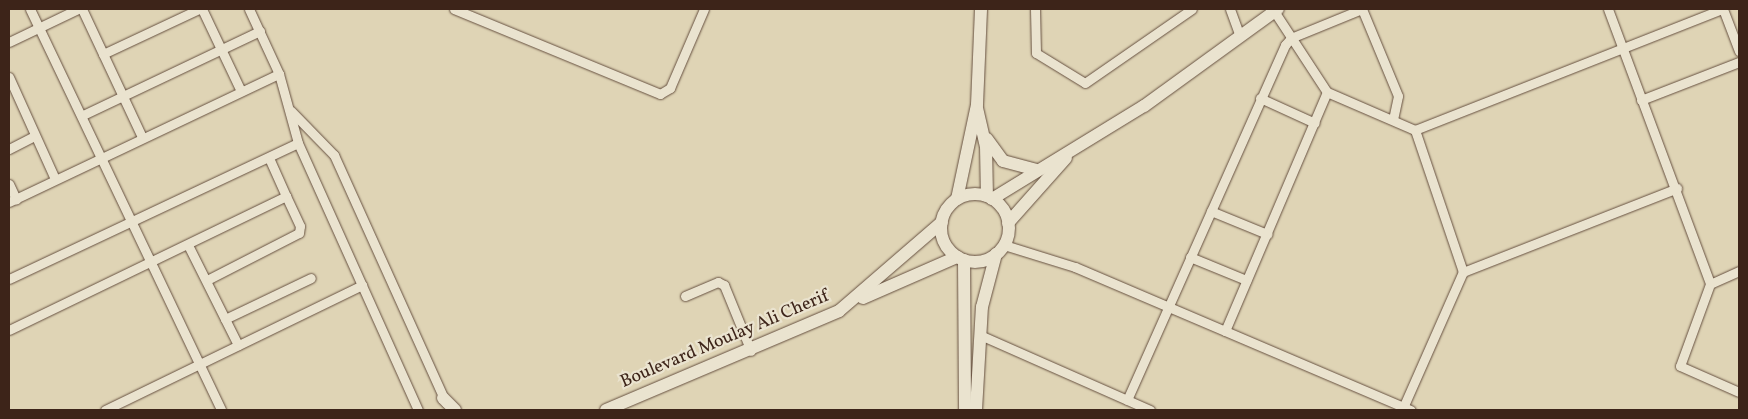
<!DOCTYPE html>
<style>
body{margin:0}
#map{position:relative;width:1748px;height:419px;overflow:hidden;background:#dfd4b5;font-family:Vollkorn,serif}
div>[style]{position:absolute}
[style*='--x']{left:calc(var(--x)*1px);top:calc(var(--y)*1px);width:calc(var(--w)*1px);rotate:calc(var(--a)*1deg)}
.roads{filter:drop-shadow(0 0 1px #665040) drop-shadow(0 0 1px #665040)}
.street>*{height:9px;margin:-4.5px;padding:0 4.5px;transform-origin:4.5px;border-radius:4.5px;background:#eae3cf}
.secondary>*{height:12px;margin:-6px;padding:0 6px;transform-origin:6px;border-radius:6px;background:#eae3cf}
.secondary>.ring{margin:-6px;padding:0;box-sizing:content-box;background:none;border:12px solid #eae3cf;border-radius:50%}
span{translate:-50% -50%;white-space:nowrap;text-align:center;line-height:1.15;-webkit-text-stroke:4.5px #eae3cf;paint-order:stroke}
.street-label{font-size:18px;color:#3d2419}
.frame{position:absolute;inset:0;border:10px solid #3d2419;pointer-events:none}
</style>
<div id="map">
<div class="roads">
<div class="street">
<div style="--x:30;--y:9;--w:444;--a:64.5"></div>
<div style="--x:82;--y:9;--w:141;--a:64.9"></div>
<div style="--x:202;--y:9;--w:91;--a:64.6"></div>
<div style="--x:249;--y:9;--w:72;--a:65.2"></div>
<div style="--x:279;--y:74;--w:72;--a:74.6"></div>
<div style="--x:298;--y:143;--w:293;--a:65.8"></div>
<div style="--x:454;--y:9;--w:223;--a:22.4"></div>
<div style="--x:660;--y:94;--w:12;--a:-31"></div>
<div style="--x:670;--y:88;--w:86;--a:-66.7"></div>
<div style="--x:1035;--y:9;--w:44;--a:88.7"></div>
<div style="--x:1036;--y:53;--w:57;--a:31.5"></div>
<div style="--x:1085;--y:83;--w:130;--a:-34.7"></div>
<div style="--x:1230;--y:9;--w:29;--a:70"></div>
<div style="--x:1362;--y:9;--w:94;--a:67.5"></div>
<div style="--x:1398;--y:96;--w:24;--a:102"></div>
<div style="--x:1608;--y:9;--w:293;--a:69.6"></div>
<div style="--x:1710;--y:284;--w:87;--a:110.1"></div>
<div style="--x:1680;--y:366;--w:64;--a:23.8"></div>
<div style="--x:1723;--y:9;--w:45;--a:69.1"></div>
<div style="--x:1274;--y:11;--w:97;--a:56.8"></div>
<div style="--x:1327;--y:92;--w:96;--a:23.4"></div>
<div style="--x:1415;--y:130;--w:150;--a:71.3"></div>
<div style="--x:9;--y:42;--w:76;--a:-25.6"></div>
<div style="--x:103;--y:54;--w:106;--a:-25.1"></div>
<div style="--x:9;--y:77;--w:112;--a:65.7"></div>
<div style="--x:1260;--y:98;--w:60;--a:24.4"></div>
<div style="--x:1641;--y:100;--w:105;--a:-21.2"></div>
<div style="--x:291;--y:111;--w:62;--a:45.7"></div>
<div style="--x:334;--y:155;--w:272;--a:65.7"></div>
<div style="--x:83;--y:115;--w:196;--a:-25.4"></div>
<div style="--x:1415;--y:130;--w:330;--a:-21.5"></div>
<div style="--x:9;--y:149;--w:29;--a:-27"></div>
<div style="--x:9;--y:184;--w:17;--a:65"></div>
<div style="--x:9;--y:202;--w:299;--a:-25.4"></div>
<div style="--x:1211;--y:211;--w:61;--a:22.3"></div>
<div style="--x:188;--y:245;--w:112;--a:63.4"></div>
<div style="--x:1004;--y:245;--w:74;--a:17.2"></div>
<div style="--x:1075;--y:267;--w:365;--a:23.1"></div>
<div style="--x:1190;--y:257;--w:61;--a:22.3"></div>
<div style="--x:9;--y:279;--w:319;--a:-25.2"></div>
<div style="--x:207;--y:280;--w:103;--a:-27.1"></div>
<div style="--x:299;--y:233;--w:7;--a:-82"></div>
<div style="--x:300;--y:226;--w:33;--a:-115"></div>
<div style="--x:1710;--y:284;--w:32;--a:-24"></div>
<div style="--x:685;--y:296;--w:36;--a:-23"></div>
<div style="--x:718;--y:282;--w:7;--a:27"></div>
<div style="--x:724;--y:285;--w:71;--a:67.8"></div>
<div style="--x:225;--y:319;--w:95;--a:-25.5"></div>
<div style="--x:9;--y:330;--w:308;--a:-25.8"></div>
<div style="--x:286;--y:196;--w:42;--a:-114.1"></div>
<div style="--x:1225;--y:331;--w:260;--a:-66.9"></div>
<div style="--x:980;--y:335;--w:186;--a:23.8"></div>
<div style="--x:1127;--y:400;--w:389;--a:-66"></div>
<div style="--x:1285;--y:45;--w:9;--a:-49"></div>
<div style="--x:1291;--y:38;--w:77;--a:-22.2"></div>
<div style="--x:105;--y:410;--w:286;--a:-25.9"></div>
<div style="--x:1402;--y:410;--w:151;--a:-66.2"></div>
<div style="--x:1463;--y:272;--w:230;--a:-21.4"></div>
</div>
<div class="secondary">
<div style="--x:977;--y:108;--w:39;--a:77"></div>
<div style="--x:986;--y:146;--w:50;--a:88.9"></div>
<div style="--x:987;--y:139;--w:27;--a:54"></div>
<div style="--x:1003;--y:161;--w:34;--a:15"></div>
<div class="ring" style="left:941px;top:194px;width:56px;height:56px"></div>
<div style="--x:957;--y:199;--w:96;--a:-78"></div>
<div style="--x:977;--y:105;--w:96;--a:-87.6"></div>
<div style="--x:992;--y:199;--w:178;--a:-31.5"></div>
<div style="--x:1144;--y:106;--w:165;--a:-35.9"></div>
<div style="--x:1008;--y:223;--w:87;--a:-48.3"></div>
<div style="--x:964;--y:260;--w:150;--a:89.6"></div>
<div style="--x:863;--y:298;--w:103;--a:-23.6"></div>
<div style="--x:443;--y:398;--w:17;--a:45"></div>
<div style="--x:606;--y:410;--w:253;--a:-23"></div>
<div style="--x:839;--y:311;--w:136;--a:-40.8"></div>
<div style="--x:976;--y:410;--w:103;--a:-86.7"></div>
<div style="--x:982;--y:307;--w:55;--a:-75.2"></div>
</div>
</div>
<div class="street-label">
<span style="left:725px;top:340px;rotate:-23deg">Boulevard Moulay Ali Cherif</span>
</div>
<div class="frame"></div>
</div>
